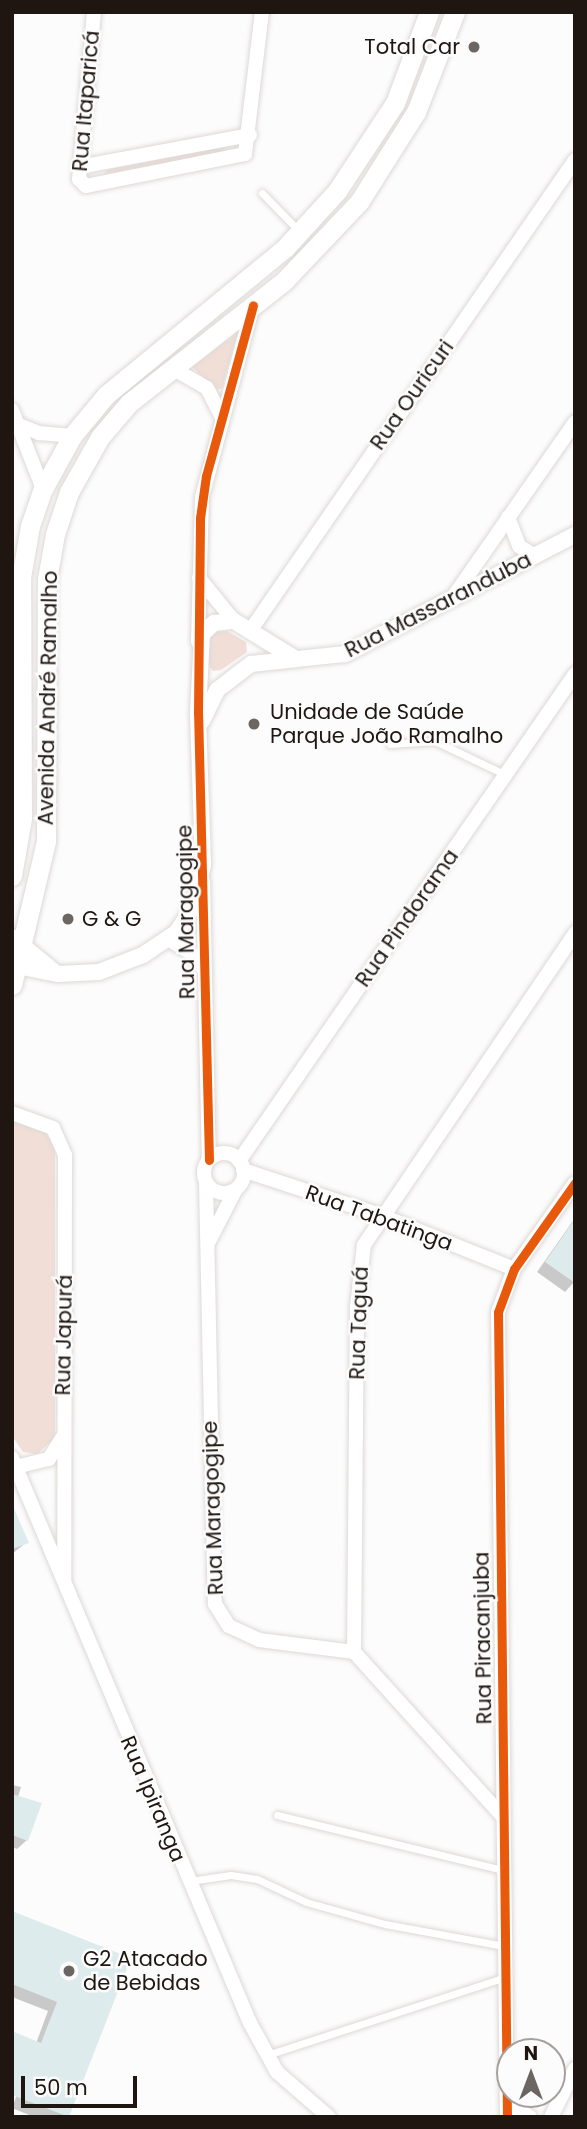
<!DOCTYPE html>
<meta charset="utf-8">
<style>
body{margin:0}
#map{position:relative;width:587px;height:2129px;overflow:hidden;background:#fcfcfc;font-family:Poppins,sans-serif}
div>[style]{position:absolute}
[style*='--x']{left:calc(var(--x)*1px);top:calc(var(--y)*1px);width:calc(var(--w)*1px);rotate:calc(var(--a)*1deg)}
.green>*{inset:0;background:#f1dfd7}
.shadow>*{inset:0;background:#0003}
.building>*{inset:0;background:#deebed}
.roads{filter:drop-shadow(0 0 2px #ddd8d6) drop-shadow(0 0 2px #ddd8d6)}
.service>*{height:7px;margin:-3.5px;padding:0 3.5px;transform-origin:3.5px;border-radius:3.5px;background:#fff}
.minor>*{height:14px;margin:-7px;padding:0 7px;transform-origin:7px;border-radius:7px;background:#fff}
.minor>.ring{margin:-7px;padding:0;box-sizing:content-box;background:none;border:14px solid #fff;border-radius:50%}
.tertiary>*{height:16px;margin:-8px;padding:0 8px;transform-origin:8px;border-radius:8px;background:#fff}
.secondary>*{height:19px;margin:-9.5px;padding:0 9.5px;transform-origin:9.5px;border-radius:9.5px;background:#fff}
.cycleway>*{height:9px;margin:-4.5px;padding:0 4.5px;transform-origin:4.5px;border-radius:4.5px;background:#e8590c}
.dots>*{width:19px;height:19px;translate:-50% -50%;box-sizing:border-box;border:4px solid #fcfcfc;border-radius:50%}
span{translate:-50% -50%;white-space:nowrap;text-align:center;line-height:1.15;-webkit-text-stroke:5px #fcfcfc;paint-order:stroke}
.poi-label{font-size:21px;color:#1f1611}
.right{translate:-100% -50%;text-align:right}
.left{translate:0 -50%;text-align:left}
.street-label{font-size:21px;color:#1f1611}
.frame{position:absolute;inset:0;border:14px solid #1f1611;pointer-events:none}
.north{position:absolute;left:496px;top:2038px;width:70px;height:70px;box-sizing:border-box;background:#fcfcfc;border:2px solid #a4a09e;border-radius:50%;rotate:0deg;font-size:19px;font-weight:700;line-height:28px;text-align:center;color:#1f1611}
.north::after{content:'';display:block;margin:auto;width:24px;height:32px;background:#6c6663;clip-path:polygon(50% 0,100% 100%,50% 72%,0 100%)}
.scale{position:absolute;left:21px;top:2076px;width:116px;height:32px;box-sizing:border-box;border:4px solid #1f1611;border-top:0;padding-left:9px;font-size:21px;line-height:24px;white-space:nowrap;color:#1f1611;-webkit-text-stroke:5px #fcfcfc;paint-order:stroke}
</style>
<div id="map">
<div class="green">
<div style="clip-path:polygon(222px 146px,227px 152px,104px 174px,107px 170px)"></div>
<div style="clip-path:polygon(238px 332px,222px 388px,217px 390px,192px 367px)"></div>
<div style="clip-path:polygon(227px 631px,246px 642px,247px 652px,221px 670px,213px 671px,208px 664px,208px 642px,216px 632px)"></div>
<div style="clip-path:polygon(12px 1120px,45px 1132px,55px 1147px,55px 1438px,37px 1454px,23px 1452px,12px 1436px)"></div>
</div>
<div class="shadow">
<div style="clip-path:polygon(575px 1218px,575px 1281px,565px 1292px,537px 1272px)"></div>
<div style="clip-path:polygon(12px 1509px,27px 1542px,12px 1554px)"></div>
<div style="clip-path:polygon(12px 1785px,21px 1787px,18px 1797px,27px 1840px,17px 1849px,12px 1847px)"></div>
<div style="clip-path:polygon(12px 1913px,129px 1959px,67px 2116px,34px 2117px,12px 2108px,48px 2011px,12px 1997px)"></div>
</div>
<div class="building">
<div style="clip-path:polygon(575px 1219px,575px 1283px,545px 1262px)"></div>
<div style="clip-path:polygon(12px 1504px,29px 1543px,12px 1549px)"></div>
<div style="clip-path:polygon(12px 1794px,42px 1803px,28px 1841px,12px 1835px)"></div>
<div style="clip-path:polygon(12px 1911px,131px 1958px,69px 2117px,12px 2095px,12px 2031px,41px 2043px,57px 2002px,12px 1984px)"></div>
</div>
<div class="roads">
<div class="service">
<div style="--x:262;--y:193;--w:52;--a:45.8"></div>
<div style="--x:390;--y:744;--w:45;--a:-3.8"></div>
<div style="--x:435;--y:741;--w:79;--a:25.6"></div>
<div style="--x:277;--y:1815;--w:233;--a:13.7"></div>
<div style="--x:190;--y:1881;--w:41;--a:-8.3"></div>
<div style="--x:231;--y:1875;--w:26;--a:9"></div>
<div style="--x:257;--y:1879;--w:54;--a:25.1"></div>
<div style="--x:306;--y:1902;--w:82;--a:15.6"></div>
<div style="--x:385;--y:1924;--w:121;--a:10.5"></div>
<div style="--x:267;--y:2055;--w:250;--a:-18.1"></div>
</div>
<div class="minor">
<div style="--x:94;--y:12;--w:168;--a:95.1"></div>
<div style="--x:79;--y:179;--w:10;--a:45"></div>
<div style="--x:86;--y:186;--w:162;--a:-11.4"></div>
<div style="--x:245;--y:154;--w:143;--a:-83.2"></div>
<div style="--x:79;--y:167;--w:174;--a:-10.6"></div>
<div style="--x:172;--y:368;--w:40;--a:29.7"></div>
<div style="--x:207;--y:388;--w:34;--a:63"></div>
<div style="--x:12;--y:410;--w:85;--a:68.6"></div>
<div style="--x:19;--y:425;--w:22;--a:22"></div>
<div style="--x:39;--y:433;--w:33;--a:5"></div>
<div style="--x:508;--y:517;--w:31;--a:69"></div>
<div style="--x:519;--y:546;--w:19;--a:32"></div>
<div style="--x:199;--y:578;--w:55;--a:50.9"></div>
<div style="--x:451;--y:600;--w:217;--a:-55.1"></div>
<div style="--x:250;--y:631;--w:572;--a:-55.39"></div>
<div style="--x:198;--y:642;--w:145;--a:-88.4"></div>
<div style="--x:202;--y:497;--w:199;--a:-75.1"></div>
<div style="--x:203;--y:881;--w:279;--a:88.8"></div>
<div style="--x:170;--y:940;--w:25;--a:32"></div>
<div style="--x:191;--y:953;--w:23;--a:52"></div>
<div style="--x:12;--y:1113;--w:44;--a:20.1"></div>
<div style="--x:53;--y:1128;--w:30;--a:66"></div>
<div style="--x:65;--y:1155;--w:425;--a:90.1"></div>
<div class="ring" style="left:204px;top:1153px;width:26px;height:26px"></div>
<div style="--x:239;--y:1161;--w:592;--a:-55.4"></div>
<div style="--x:243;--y:1170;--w:144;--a:18.2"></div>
<div style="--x:380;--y:1215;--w:144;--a:21.9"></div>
<div style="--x:206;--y:1182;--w:422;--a:88.8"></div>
<div style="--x:215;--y:1604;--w:26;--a:58"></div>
<div style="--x:229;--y:1626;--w:33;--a:25"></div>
<div style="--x:259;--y:1640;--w:96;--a:7.2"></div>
<div style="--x:354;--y:1652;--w:221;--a:47.9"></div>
<div style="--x:208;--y:1243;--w:61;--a:-62.6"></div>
<div style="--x:12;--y:1458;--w:613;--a:67.16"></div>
<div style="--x:250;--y:2023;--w:56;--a:61.1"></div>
<div style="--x:277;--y:2072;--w:69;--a:40.9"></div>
<div style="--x:16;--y:1467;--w:34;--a:-14"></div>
<div style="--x:49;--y:1459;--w:25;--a:-58"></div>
<div style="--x:354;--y:1652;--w:345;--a:-89.5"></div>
<div style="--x:357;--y:1307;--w:62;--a:-83.6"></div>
<div style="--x:364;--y:1245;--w:377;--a:-55.9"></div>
<div style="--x:507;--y:2104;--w:26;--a:29"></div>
<div style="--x:507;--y:2117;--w:805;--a:-90.64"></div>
<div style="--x:498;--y:1312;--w:46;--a:-69.6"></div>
<div style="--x:514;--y:1269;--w:105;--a:-54.7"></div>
<div style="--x:551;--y:2117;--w:54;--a:-63.4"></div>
</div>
<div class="tertiary">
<div style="--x:202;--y:721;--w:34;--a:-64"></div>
<div style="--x:217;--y:690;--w:43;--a:-37.4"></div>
<div style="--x:251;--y:664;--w:95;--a:-6.1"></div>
<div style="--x:345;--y:654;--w:259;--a:-27.4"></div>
<div style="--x:12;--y:937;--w:57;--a:39.3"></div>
<div style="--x:12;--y:965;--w:47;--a:11.1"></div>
<div style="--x:58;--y:974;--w:41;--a:-2.8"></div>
<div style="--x:99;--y:972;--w:47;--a:-21.1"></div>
<div style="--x:143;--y:955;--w:40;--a:-34"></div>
<div style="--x:176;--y:933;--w:32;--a:-56"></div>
<div style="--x:194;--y:906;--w:42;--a:-77.6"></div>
<div style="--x:203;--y:865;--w:152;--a:-91.9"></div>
<div style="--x:198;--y:713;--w:79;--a:-87.1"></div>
<div style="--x:202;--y:634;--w:16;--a:-43"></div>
<div style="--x:214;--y:623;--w:20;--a:-6"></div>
<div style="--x:234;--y:621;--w:73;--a:31.5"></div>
</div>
<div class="secondary">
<div style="--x:12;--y:876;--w:59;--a:-80.2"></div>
<div style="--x:22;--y:818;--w:240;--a:-90.2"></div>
<div style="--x:21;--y:578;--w:53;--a:-80.2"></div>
<div style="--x:30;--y:526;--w:39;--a:-71"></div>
<div style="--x:43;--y:489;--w:60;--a:-61.3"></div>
<div style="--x:72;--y:436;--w:53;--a:-50.3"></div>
<div style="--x:106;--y:395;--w:232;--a:-39.4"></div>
<div style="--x:285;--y:248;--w:77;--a:-47.6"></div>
<div style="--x:337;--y:191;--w:105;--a:-56.6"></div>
<div style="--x:395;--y:103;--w:97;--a:-69.5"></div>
<div style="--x:12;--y:985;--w:148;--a:-76.7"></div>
<div style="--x:46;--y:841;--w:262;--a:-89.8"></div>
<div style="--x:47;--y:579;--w:46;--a:-79.9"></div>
<div style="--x:55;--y:534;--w:44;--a:-71.6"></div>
<div style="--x:69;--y:492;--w:63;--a:-60.6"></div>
<div style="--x:100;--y:437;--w:45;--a:-49.5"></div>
<div style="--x:129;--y:403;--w:197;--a:-38.2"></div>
<div style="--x:284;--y:281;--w:109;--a:-46.5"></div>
<div style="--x:359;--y:202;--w:107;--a:-57.7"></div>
<div style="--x:416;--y:112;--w:107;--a:-68.7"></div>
</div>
</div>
<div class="cycleway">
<div style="--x:209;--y:1160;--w:447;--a:-91.4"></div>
<div style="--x:198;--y:713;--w:195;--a:-89.4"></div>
<div style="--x:200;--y:518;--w:42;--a:-81.9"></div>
<div style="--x:206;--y:476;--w:177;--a:-74.6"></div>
<div style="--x:507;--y:2117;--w:805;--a:-90.64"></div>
<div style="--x:498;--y:1312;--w:46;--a:-69.6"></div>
<div style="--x:514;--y:1269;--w:105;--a:-54.7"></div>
</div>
<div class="dots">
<div style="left:474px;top:47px;background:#6c6663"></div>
<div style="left:254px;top:724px;background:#6c6663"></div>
<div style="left:68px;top:919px;background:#6c6663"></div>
<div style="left:69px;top:1971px;background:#6c6663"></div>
</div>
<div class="poi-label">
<span class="right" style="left:460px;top:47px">Total Car</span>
<span class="left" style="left:270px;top:724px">Unidade de Saúde<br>Parque João Ramalho</span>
<span class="left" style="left:82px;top:919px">G &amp; G</span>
<span class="left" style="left:83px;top:1971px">G2 Atacado<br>de Bebidas</span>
</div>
<div class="street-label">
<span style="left:86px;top:101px;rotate:-85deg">Rua Itaparicá</span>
<span style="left:412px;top:395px;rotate:-55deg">Rua Ouricuri</span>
<span style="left:438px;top:605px;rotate:-27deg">Rua Massaranduba</span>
<span style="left:48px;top:698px;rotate:-89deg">Avenida André Ramalho</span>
<span style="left:186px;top:912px;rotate:-91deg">Rua Maragogipe</span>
<span style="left:407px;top:918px;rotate:-55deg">Rua Pindorama</span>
<span style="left:379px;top:1218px;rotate:20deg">Rua Tabatinga</span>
<span style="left:359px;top:1323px;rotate:-88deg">Rua Taguá</span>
<span style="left:64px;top:1335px;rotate:-89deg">Rua Japurá</span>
<span style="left:213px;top:1508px;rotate:-92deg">Rua Maragogipe</span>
<span style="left:483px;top:1638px;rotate:-91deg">Rua Piracanjuba</span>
<span style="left:153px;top:1799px;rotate:67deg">Rua Ipiranga</span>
</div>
<div class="frame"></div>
<div class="north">N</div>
<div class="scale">50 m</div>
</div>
